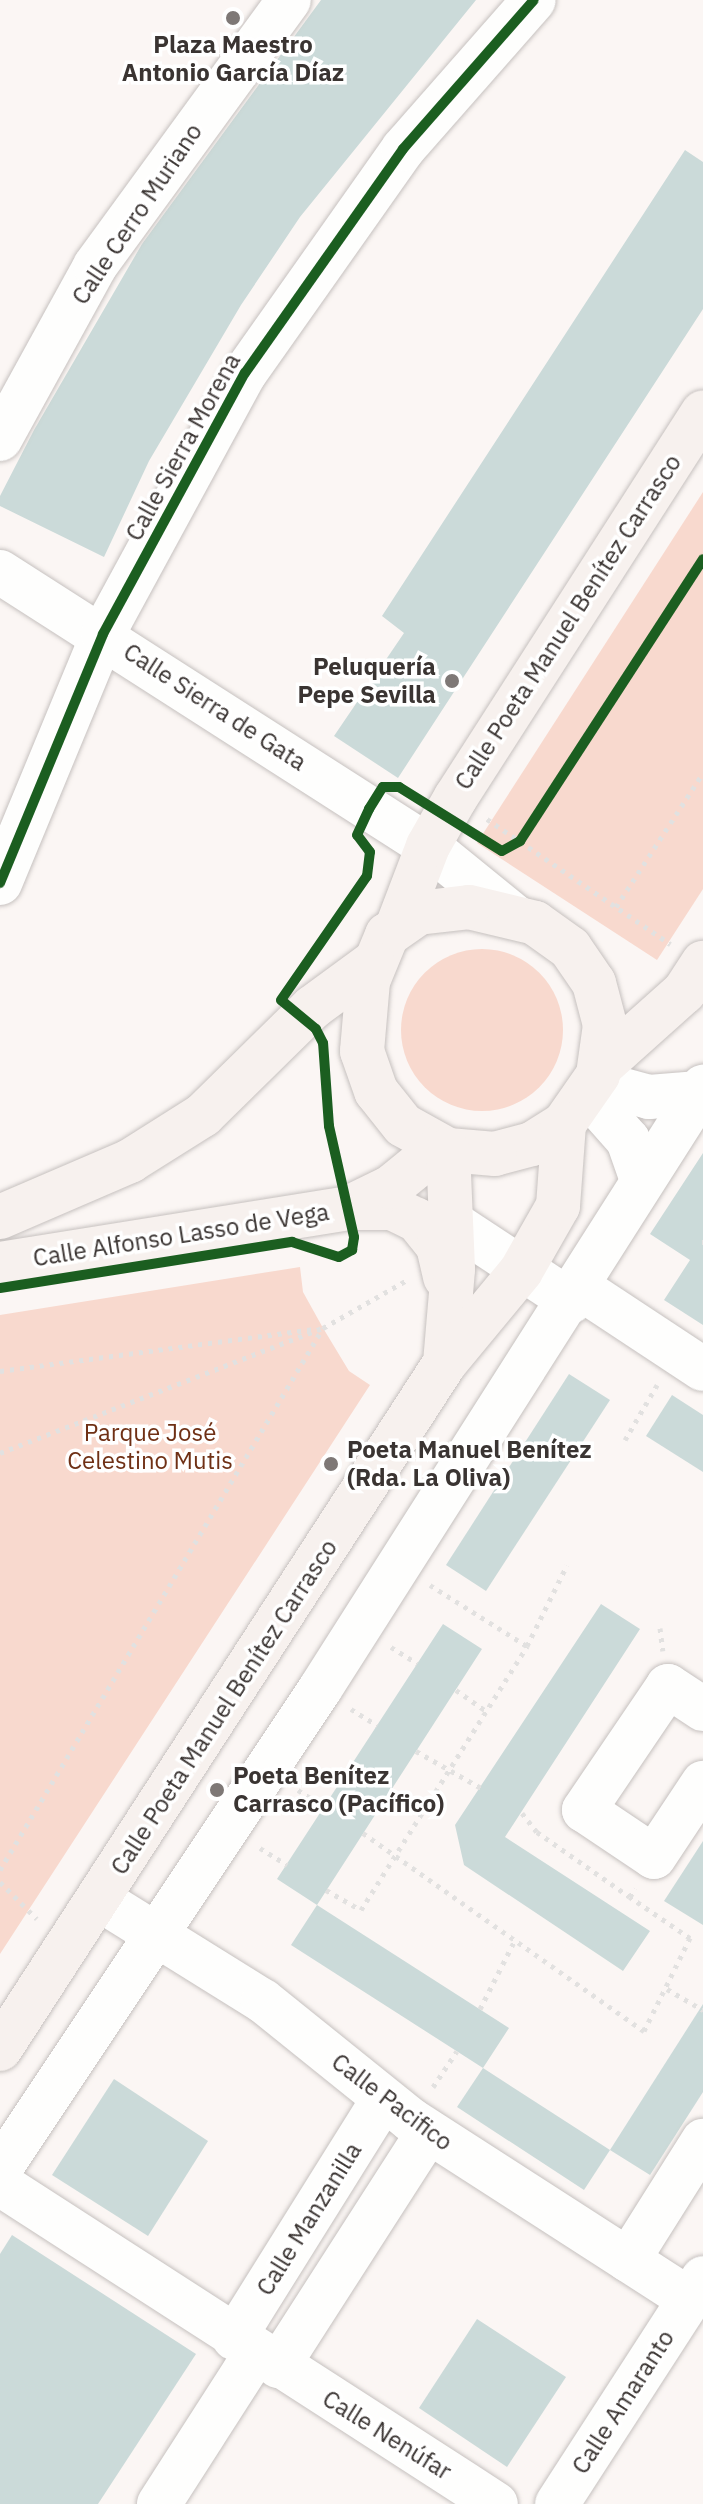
<!DOCTYPE html>
<meta charset="utf-8">
<style>
body{margin:0}
#map{position:relative;width:703px;height:2504px;overflow:hidden;background:#fbf6f4;font-family:"IBM Plex Sans",sans-serif}
div>[style]{position:absolute}
[style*='--x']{left:calc(var(--x)*1px);top:calc(var(--y)*1px);width:calc(var(--w)*1px);rotate:calc(var(--a)*1deg)}
.green>*{inset:0;background:#f8d9ce}
.round{border-radius:50%}
.building>*{inset:0;background:#cbdad9}
.path>*{height:5px;margin-top:-2.5px;transform-origin:0;background:repeating-linear-gradient(90deg,#e2e1e0 0 4px,transparent 0 10px)}
.roads{filter:drop-shadow(0 0 2px #c6c1bf) drop-shadow(0 0 2px #c6c1bf)}
.minor>*{height:44px;margin:-22px;padding:0 22px;transform-origin:22px;border-radius:22px;background:#fefefd}
.major>*{height:44px;margin:-22px;padding:0 22px;transform-origin:22px;border-radius:22px;background:#f7f1ee}
.cycleway>*{height:10px;margin:-5px;padding:0 5px;transform-origin:5px;border-radius:5px;background:#1b5e20}
.dots>*{width:22px;height:22px;translate:-50% -50%;box-sizing:border-box;border:4px solid #fff;border-radius:50%}
span{translate:-50% -50%;white-space:nowrap;text-align:center;line-height:1.15;-webkit-text-stroke:7px #fff;paint-order:stroke}
.poi-label{font-size:24px;color:#3a3432;font-weight:700}
.right{translate:-100% -50%;text-align:right}
.left{translate:0 -50%;text-align:left}
.street-label{font-size:24px;color:#3a3432}
.park-label{font-size:24px;color:#6f3015}
</style>
<div id="map">
<div class="green">
<div style="clip-path:polygon(703px 492px,703px 889px,657px 960px,477px 843px)"></div>
<div class="round" style="left:401px;top:949px;width:162px;height:162px"></div>
<div style="clip-path:polygon(300px 1267px,303px 1292px,323px 1328px,349px 1371px,370px 1385px,0 1954px,0 1315px)"></div>
</div>
<div class="building">
<div style="clip-path:polygon(321px 0,476px 0,300px 217px,241px 305px,149px 461px,104px 557px,0 506px,0 496px,34px 430px,142px 244px)"></div>
<div style="clip-path:polygon(685px 150px,703px 162px,703px 309px,398px 778px,334px 736px,404px 633px,382px 616px)"></div>
<div style="clip-path:polygon(703px 1153px,703px 1325px,664px 1300px,690px 1260px,650px 1234px)"></div>
<div style="clip-path:polygon(569px 1374px,610px 1400px,486px 1591px,446px 1565px)"></div>
<div style="clip-path:polygon(672px 1395px,703px 1415px,703px 1472px,646px 1436px)"></div>
<div style="clip-path:polygon(601px 1604px,640px 1629px,505px 1837px,650px 1931px,623px 1971px,464px 1865px,455px 1825px)"></div>
<div style="clip-path:polygon(443px 1624px,482px 1649px,317px 1905px,509px 2028px,483px 2068px,291px 1945px,317px 1905px,277px 1879px)"></div>
<div style="clip-path:polygon(703px 1841px,703px 1925px,664px 1901px)"></div>
<div style="clip-path:polygon(703px 2004px,703px 2092px,650px 2175px,610px 2150px)"></div>
<div style="clip-path:polygon(483px 2068px,610px 2150px,584px 2190px,457px 2107px)"></div>
<div style="clip-path:polygon(114px 2079px,208px 2141px,148px 2236px,52px 2175px)"></div>
<div style="clip-path:polygon(12px 2235px,196px 2354px,98px 2504px,0 2504px,0 2254px)"></div>
<div style="clip-path:polygon(477px 2319px,566px 2377px,507px 2467px,419px 2408px)"></div>
</div>
<div class="path">
<div style="--x:487;--y:819;--w:222;--a:34.3"></div>
<div style="--x:616;--y:907;--w:160;--a:-57"></div>
<div style="--x:702;--y:1242;--w:1;--a:0"></div>
<div style="--x:0;--y:1371;--w:317;--a:-7.6"></div>
<div style="--x:625;--y:1440;--w:64;--a:-59.8"></div>
<div style="--x:0;--y:1453;--w:346;--a:-21.2"></div>
<div style="--x:323;--y:1328;--w:97;--a:-29.7"></div>
<div style="--x:430;--y:1585;--w:115;--a:32.2"></div>
<div style="--x:660;--y:1628;--w:23;--a:83"></div>
<div style="--x:391;--y:1647;--w:31;--a:32"></div>
<div style="--x:456;--y:1690;--w:38;--a:35"></div>
<div style="--x:351;--y:1709;--w:31;--a:32"></div>
<div style="--x:416;--y:1751;--w:75;--a:29.6"></div>
<div style="--x:298;--y:1790;--w:31;--a:33"></div>
<div style="--x:522;--y:1813;--w:24;--a:52"></div>
<div style="--x:537;--y:1832;--w:113;--a:35"></div>
<div style="--x:363;--y:1833;--w:344;--a:35.2"></div>
<div style="--x:644;--y:2031;--w:104;--a:-63.7"></div>
<div style="--x:690;--y:1938;--w:73;--a:-145.7"></div>
<div style="--x:630;--y:1897;--w:10;--a:-61"></div>
<div style="--x:260;--y:1848;--w:32;--a:32"></div>
<div style="--x:0;--y:1870;--w:631;--a:-59.21"></div>
<div style="--x:0;--y:1882;--w:52;--a:45"></div>
<div style="--x:326;--y:1890;--w:40;--a:29.7"></div>
<div style="--x:361;--y:1910;--w:312;--a:-57.8"></div>
<div style="--x:527;--y:1646;--w:90;--a:-63.7"></div>
<div style="--x:667;--y:1989;--w:42;--a:30.3"></div>
<div style="--x:480;--y:2009;--w:77;--a:-63.1"></div>
<div style="--x:433;--y:2087;--w:43;--a:-56.3"></div>
</div>
<div class="roads">
<div class="minor">
<div style="--x:0;--y:439;--w:197;--a:-61.2"></div>
<div style="--x:95;--y:266;--w:329;--a:-53.9"></div>
<div style="--x:0;--y:572;--w:508;--a:32.63"></div>
<div style="--x:428;--y:846;--w:111;--a:39.1"></div>
<div style="--x:0;--y:883;--w:269;--a:-67.5"></div>
<div style="--x:103;--y:634;--w:297;--a:-61.5"></div>
<div style="--x:245;--y:373;--w:274;--a:-54.8"></div>
<div style="--x:403;--y:149;--w:198;--a:-48.7"></div>
<div style="--x:594;--y:1082;--w:57;--a:15.3"></div>
<div style="--x:649;--y:1097;--w:50;--a:-4.6"></div>
<div style="--x:588;--y:1095;--w:60;--a:48.4"></div>
<div style="--x:628;--y:1140;--w:42;--a:70.7"></div>
<div style="--x:451;--y:1222;--w:144;--a:33.4"></div>
<div style="--x:580;--y:1288;--w:147;--a:33.4"></div>
<div style="--x:703;--y:1709;--w:42;--a:-146.7"></div>
<div style="--x:668;--y:1686;--w:150;--a:124.1"></div>
<div style="--x:584;--y:1810;--w:84;--a:33.9"></div>
<div style="--x:654;--y:1857;--w:89;--a:-56.5"></div>
<div style="--x:99;--y:1899;--w:193;--a:31.9"></div>
<div style="--x:263;--y:2001;--w:190;--a:38.8"></div>
<div style="--x:411;--y:2120;--w:332;--a:32.8"></div>
<div style="--x:0;--y:2169;--w:577;--a:-56.31"></div>
<div style="--x:320;--y:1689;--w:714;--a:-57.53"></div>
<div style="--x:0;--y:2184;--w:590;--a:32.83"></div>
<div style="--x:628;--y:2260;--w:141;--a:-57.8"></div>
<div style="--x:234;--y:2338;--w:281;--a:-58"></div>
<div style="--x:278;--y:2366;--w:278;--a:-57.3"></div>
<div style="--x:159;--y:2504;--w:179;--a:-57.3"></div>
<div style="--x:557;--y:2504;--w:269;--a:-57.1"></div>
</div>
<div class="major">
<div style="--x:469;--y:907;--w:68;--a:13.6"></div>
<div style="--x:535;--y:923;--w:43;--a:35.5"></div>
<div style="--x:570;--y:948;--w:42;--a:55.6"></div>
<div style="--x:594;--y:983;--w:43;--a:75.3"></div>
<div style="--x:605;--y:1025;--w:50;--a:98"></div>
<div style="--x:598;--y:1075;--w:60;--a:124.8"></div>
<div style="--x:564;--y:1124;--w:38;--a:148"></div>
<div style="--x:532;--y:1144;--w:38;--a:165"></div>
<div style="--x:495;--y:1154;--w:47;--a:-175.1"></div>
<div style="--x:448;--y:1150;--w:51;--a:-150.9"></div>
<div style="--x:403;--y:1125;--w:43;--a:-128.5"></div>
<div style="--x:376;--y:1091;--w:42;--a:-109.3"></div>
<div style="--x:362;--y:1051;--w:70;--a:-85.1"></div>
<div style="--x:368;--y:981;--w:50;--a:-67.6"></div>
<div style="--x:387;--y:935;--w:38;--a:-35"></div>
<div style="--x:418;--y:913;--w:51;--a:-6.7"></div>
<div style="--x:399;--y:922;--w:81;--a:-69.1"></div>
<div style="--x:428;--y:846;--w:56;--a:-60.3"></div>
<div style="--x:456;--y:797;--w:457;--a:-57.3"></div>
<div style="--x:600;--y:1067;--w:113;--a:-41.8"></div>
<div style="--x:684;--y:992;--w:35;--a:-57"></div>
<div style="--x:348;--y:1208;--w:44;--a:0"></div>
<div style="--x:392;--y:1208;--w:28;--a:26"></div>
<div style="--x:417;--y:1220;--w:33;--a:51"></div>
<div style="--x:438;--y:1246;--w:32;--a:77"></div>
<div style="--x:0;--y:1217;--w:142;--a:-23.3"></div>
<div style="--x:130;--y:1161;--w:86;--a:-32.2"></div>
<div style="--x:203;--y:1115;--w:154;--a:-44.5"></div>
<div style="--x:313;--y:1007;--w:74;--a:-36.3"></div>
<div style="--x:0;--y:1264;--w:352;--a:-9.1"></div>
<div style="--x:348;--y:1208;--w:48;--a:-26"></div>
<div style="--x:391;--y:1187;--w:63;--a:-39.2"></div>
<div style="--x:445;--y:1363;--w:94;--a:-85.1"></div>
<div style="--x:453;--y:1269;--w:119;--a:-92.4"></div>
<div style="--x:0;--y:2049;--w:818;--a:-57.03"></div>
<div style="--x:445;--y:1363;--w:119;--a:-50.4"></div>
<div style="--x:521;--y:1271;--w:75;--a:-60.4"></div>
<div style="--x:558;--y:1206;--w:82;--a:-85.8"></div>
</div>
</div>
<div class="cycleway">
<div style="--x:0;--y:883;--w:269;--a:-67.5"></div>
<div style="--x:103;--y:634;--w:297;--a:-61.5"></div>
<div style="--x:245;--y:373;--w:274;--a:-54.8"></div>
<div style="--x:403;--y:149;--w:198;--a:-48.7"></div>
<div style="--x:0;--y:1288;--w:296;--a:-9"></div>
<div style="--x:292;--y:1242;--w:49;--a:17.7"></div>
<div style="--x:339;--y:1257;--w:15;--a:-28"></div>
<div style="--x:352;--y:1250;--w:13;--a:-81"></div>
<div style="--x:354;--y:1237;--w:114;--a:-102.7"></div>
<div style="--x:329;--y:1126;--w:83;--a:-94.1"></div>
<div style="--x:323;--y:1043;--w:16;--a:-117"></div>
<div style="--x:316;--y:1029;--w:45;--a:-140.4"></div>
<div style="--x:281;--y:1000;--w:151;--a:-55.3"></div>
<div style="--x:367;--y:876;--w:24;--a:-83"></div>
<div style="--x:370;--y:852;--w:21;--a:-127"></div>
<div style="--x:357;--y:835;--w:29;--a:-65"></div>
<div style="--x:369;--y:809;--w:26;--a:-58"></div>
<div style="--x:383;--y:787;--w:16;--a:0"></div>
<div style="--x:399;--y:787;--w:121;--a:31.9"></div>
<div style="--x:502;--y:851;--w:21;--a:-29"></div>
<div style="--x:520;--y:841;--w:336;--a:-57"></div>
</div>
<div class="dots">
<div style="left:233px;top:18px;background:#7e7876"></div>
<div style="left:452px;top:681px;background:#7e7876"></div>
<div style="left:331px;top:1464px;background:#7e7876"></div>
<div style="left:217px;top:1790px;background:#7e7876"></div>
</div>
<div class="poi-label">
<span style="left:233px;top:59px">Plaza Maestro<br>Antonio García Díaz</span>
<span class="right" style="left:436px;top:681px">Peluquería<br>Pepe Sevilla</span>
<span class="left" style="left:347px;top:1464px">Poeta Manuel Benítez<br>(Rda. La Oliva)</span>
<span class="left" style="left:233px;top:1790px">Poeta Benítez<br>Carrasco (Pacífico)</span>
</div>
<div class="street-label">
<span style="left:137px;top:214px;rotate:-56deg">Calle Cerro Muriano</span>
<span style="left:183px;top:447px;rotate:-61deg">Calle Sierra Morena</span>
<span style="left:568px;top:622px;rotate:-57deg">Calle Poeta Manuel Benítez Carrasco</span>
<span style="left:215px;top:707px;rotate:33deg">Calle Sierra de Gata</span>
<span style="left:181px;top:1235px;rotate:-9deg">Calle Alfonso Lasso de Vega</span>
<span style="left:224px;top:1707px;rotate:-57deg">Calle Poeta Manuel Benítez Carrasco</span>
<span style="left:392px;top:2102px;rotate:37deg">Calle Pacifico</span>
<span style="left:309px;top:2219px;rotate:-58deg">Calle Manzanilla</span>
<span style="left:623px;top:2402px;rotate:-57deg">Calle Amaranto</span>
<span style="left:387px;top:2435px;rotate:32deg">Calle Nenúfar</span>
</div>
<div class="park-label">
<span style="left:150px;top:1447px">Parque José<br>Celestino Mutis</span>
</div>
</div>
